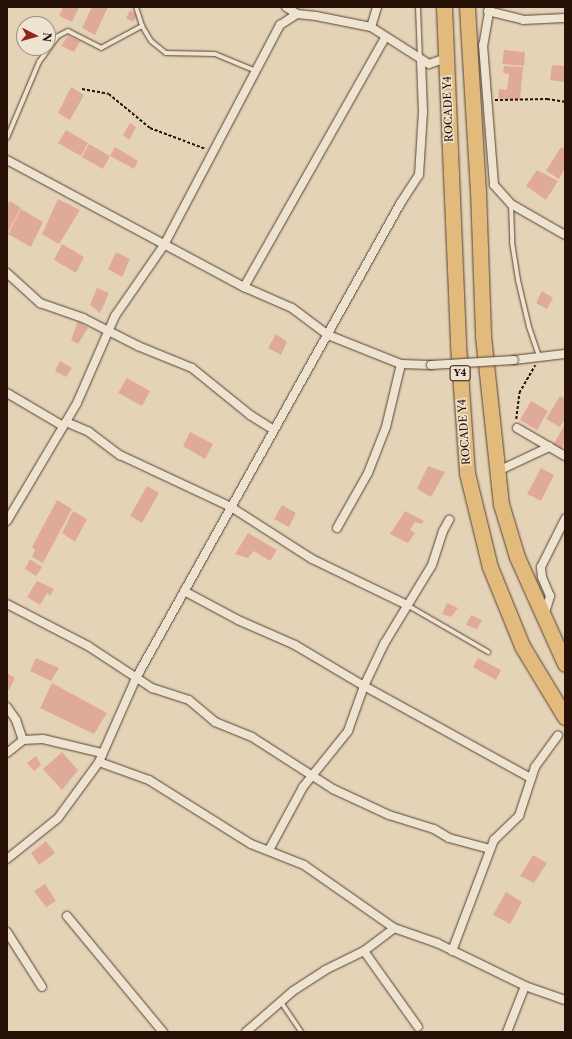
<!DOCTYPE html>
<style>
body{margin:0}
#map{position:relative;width:572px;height:1039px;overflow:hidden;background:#e5d3b7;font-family:"Libre Caslon Text",serif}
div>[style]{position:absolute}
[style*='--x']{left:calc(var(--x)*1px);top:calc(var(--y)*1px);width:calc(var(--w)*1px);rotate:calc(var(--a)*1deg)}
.building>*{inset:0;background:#e0aa9a}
.path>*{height:1.5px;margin-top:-0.75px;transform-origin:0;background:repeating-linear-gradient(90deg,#271005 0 3px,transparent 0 5px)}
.roads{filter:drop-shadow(0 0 1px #564132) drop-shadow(0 0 1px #564132)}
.lane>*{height:4px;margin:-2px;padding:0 2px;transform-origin:2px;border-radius:2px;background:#eee2d0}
.street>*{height:8px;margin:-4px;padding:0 4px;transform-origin:4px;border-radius:4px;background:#eee2d0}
.highway>*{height:15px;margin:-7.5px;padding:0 7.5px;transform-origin:7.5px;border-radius:7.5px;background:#e2ba7c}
.bridges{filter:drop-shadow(0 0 1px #564132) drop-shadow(0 0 1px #564132)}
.street-bridge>*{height:8px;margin:-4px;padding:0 4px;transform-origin:4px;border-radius:4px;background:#eee2d0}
span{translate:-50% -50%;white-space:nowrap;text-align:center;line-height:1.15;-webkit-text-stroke:3px #eee2d0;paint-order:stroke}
.shield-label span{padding:1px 3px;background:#eee2d0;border:1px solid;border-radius:3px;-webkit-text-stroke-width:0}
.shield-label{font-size:10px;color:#271005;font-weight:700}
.street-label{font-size:11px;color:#271005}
.frame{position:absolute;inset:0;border:8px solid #271005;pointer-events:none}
.north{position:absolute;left:16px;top:16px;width:40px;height:40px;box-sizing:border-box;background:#eee2d0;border:1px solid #9e8e7f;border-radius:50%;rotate:96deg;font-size:11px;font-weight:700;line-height:16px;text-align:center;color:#271005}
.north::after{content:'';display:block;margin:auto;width:14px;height:18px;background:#8f2418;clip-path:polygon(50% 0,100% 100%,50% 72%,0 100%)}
</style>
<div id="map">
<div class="building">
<div style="clip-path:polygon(63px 7px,79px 7px,72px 22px,59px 16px)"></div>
<div style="clip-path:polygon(92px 7px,108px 7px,95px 35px,82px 28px)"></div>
<div style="clip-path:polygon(130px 10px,137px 15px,133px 22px,126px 18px)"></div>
<div style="clip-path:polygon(68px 36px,80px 41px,74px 52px,61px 46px)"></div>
<div style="clip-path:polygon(504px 50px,525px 52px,524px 66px,502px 64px)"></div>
<div style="clip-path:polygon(552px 65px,565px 66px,564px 82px,550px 80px)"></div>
<div style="clip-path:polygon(504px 66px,523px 67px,520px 100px,498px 98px,499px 89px,507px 90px,509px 74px,503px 73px)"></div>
<div style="clip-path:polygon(71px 87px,84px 95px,70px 120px,58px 113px)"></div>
<div style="clip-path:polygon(130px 123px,136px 127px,129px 140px,123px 135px)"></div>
<div style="clip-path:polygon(66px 130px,88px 143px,81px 156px,58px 143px)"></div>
<div style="clip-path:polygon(89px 144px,110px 156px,103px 169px,82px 157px)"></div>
<div style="clip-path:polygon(115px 147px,138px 161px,134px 169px,110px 156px)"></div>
<div style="clip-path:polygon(561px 147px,565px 149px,565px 168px,559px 179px,546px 171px)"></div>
<div style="clip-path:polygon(537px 170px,558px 181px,546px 200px,526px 186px)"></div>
<div style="clip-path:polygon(58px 199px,80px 210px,59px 244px,42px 234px)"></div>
<div style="clip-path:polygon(10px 201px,21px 208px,7px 233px,7px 205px)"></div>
<div style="clip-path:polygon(21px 209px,43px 222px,31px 247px,8px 234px)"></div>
<div style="clip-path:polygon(62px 244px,84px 257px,76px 273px,54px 260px)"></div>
<div style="clip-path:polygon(116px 252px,130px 259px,122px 277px,108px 269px)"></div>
<div style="clip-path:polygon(97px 288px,109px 293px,100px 313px,90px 305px)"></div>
<div style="clip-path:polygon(542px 291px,553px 298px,547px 309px,536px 303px)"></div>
<div style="clip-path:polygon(78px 321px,88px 328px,78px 344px,71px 340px)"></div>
<div style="clip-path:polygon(276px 334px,287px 342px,281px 355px,268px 348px)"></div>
<div style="clip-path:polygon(60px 361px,72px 368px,66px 377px,55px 371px)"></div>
<div style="clip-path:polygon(127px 378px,150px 391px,142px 406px,118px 393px)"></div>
<div style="clip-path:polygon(560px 396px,565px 399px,565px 419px,560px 427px,546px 419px)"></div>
<div style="clip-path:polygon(531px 401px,548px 411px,537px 430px,520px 420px)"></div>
<div style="clip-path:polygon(564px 426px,565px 442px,561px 450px,553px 445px)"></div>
<div style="clip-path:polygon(190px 432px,213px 444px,205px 459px,183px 446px)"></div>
<div style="clip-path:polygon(428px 466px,445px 472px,431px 497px,417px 489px)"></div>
<div style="clip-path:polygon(541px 468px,554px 475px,541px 501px,527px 494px)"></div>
<div style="clip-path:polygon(147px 486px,159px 493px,142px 523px,130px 516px)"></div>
<div style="clip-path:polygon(57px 500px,72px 509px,43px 563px,32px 557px,35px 550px,32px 547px)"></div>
<div style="clip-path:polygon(282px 505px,296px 513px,289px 527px,274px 519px)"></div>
<div style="clip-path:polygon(73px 511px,87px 519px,75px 542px,62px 533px)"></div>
<div style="clip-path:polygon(405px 511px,424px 521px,421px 524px,415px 522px,410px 530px,415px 533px,408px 543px,390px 534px)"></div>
<div style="clip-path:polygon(248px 533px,277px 550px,270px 561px,254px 551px,248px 558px,235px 554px)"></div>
<div style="clip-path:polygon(30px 559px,42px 567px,36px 576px,25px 569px)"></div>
<div style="clip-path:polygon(37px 581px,54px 589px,50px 596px,47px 593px,40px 605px,27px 597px)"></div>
<div style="clip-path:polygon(447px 603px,458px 608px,451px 617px,442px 614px)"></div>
<div style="clip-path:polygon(471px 615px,482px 620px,477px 629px,466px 625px)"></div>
<div style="clip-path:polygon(36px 658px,59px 668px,51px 681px,30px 671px)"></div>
<div style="clip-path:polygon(478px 658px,501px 670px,496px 680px,473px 667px)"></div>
<div style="clip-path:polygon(7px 673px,15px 678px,9px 690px,7px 689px)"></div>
<div style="clip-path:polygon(52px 683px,107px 713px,94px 734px,40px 708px)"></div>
<div style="clip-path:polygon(62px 752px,78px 770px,62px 790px,43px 769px)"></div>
<div style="clip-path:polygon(36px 756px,41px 765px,34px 771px,27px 763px)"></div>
<div style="clip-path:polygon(46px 841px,55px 853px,39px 865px,31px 853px)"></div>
<div style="clip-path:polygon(533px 855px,547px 863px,534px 883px,520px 876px)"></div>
<div style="clip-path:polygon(45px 884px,56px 901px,46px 907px,34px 891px)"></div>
<div style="clip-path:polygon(506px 892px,522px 902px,510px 924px,493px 915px)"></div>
</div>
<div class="path">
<div style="--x:82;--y:89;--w:27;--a:10"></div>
<div style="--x:109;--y:94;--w:53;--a:39.7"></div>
<div style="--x:150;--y:128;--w:60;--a:20.6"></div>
<div style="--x:495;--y:100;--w:52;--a:-1.1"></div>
<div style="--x:547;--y:99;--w:18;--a:9"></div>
<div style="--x:516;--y:419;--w:26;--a:-83"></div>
<div style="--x:519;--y:393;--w:32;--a:-60"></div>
</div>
<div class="roads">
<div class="lane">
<div style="--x:136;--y:7;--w:20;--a:72"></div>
<div style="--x:142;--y:26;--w:17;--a:59"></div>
<div style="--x:151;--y:41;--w:19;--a:39"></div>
<div style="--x:166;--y:53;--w:49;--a:1.2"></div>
<div style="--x:215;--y:54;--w:44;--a:22.5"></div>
<div style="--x:418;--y:7;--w:52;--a:87.8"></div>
<div style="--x:7;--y:138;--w:82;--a:-67.2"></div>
<div style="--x:39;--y:62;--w:32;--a:-54"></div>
<div style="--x:58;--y:36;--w:11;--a:-27"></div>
<div style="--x:68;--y:31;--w:37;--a:27"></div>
<div style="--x:101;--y:48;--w:47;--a:-28.2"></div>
<div style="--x:511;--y:204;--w:38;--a:88"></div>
<div style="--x:512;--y:242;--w:38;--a:81"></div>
<div style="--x:518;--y:280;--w:48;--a:76.8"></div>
<div style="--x:529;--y:327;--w:31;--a:71"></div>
<div style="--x:407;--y:605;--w:94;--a:30.1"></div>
<div style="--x:281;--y:1002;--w:36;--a:56"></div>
</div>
<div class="street">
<div style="--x:286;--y:7;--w:13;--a:32"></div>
<div style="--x:490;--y:7;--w:39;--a:100"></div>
<div style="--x:483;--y:45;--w:140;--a:85.5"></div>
<div style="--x:494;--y:185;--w:25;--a:48"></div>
<div style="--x:511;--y:204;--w:62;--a:29.9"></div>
<div style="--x:488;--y:11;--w:36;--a:14"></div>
<div style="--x:523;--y:20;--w:42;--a:-2.7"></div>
<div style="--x:371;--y:27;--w:21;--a:-73"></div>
<div style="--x:7;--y:160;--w:269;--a:28.2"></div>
<div style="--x:244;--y:287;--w:52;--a:23.6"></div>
<div style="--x:292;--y:308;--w:45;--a:36.9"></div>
<div style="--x:328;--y:335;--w:79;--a:21.7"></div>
<div style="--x:401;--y:364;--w:30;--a:2"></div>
<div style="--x:7;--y:273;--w:45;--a:42.3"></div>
<div style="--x:40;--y:303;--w:46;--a:19.2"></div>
<div style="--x:83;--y:318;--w:62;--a:27"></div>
<div style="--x:138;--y:346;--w:58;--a:22.2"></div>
<div style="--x:192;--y:368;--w:75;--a:39"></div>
<div style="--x:250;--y:415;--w:28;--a:32"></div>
<div style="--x:244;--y:287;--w:286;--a:-60.5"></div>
<div style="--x:514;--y:360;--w:51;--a:-6.7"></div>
<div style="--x:7;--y:393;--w:65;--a:30.5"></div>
<div style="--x:66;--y:422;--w:25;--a:23"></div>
<div style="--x:89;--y:432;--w:39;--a:37"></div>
<div style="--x:120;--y:455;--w:123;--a:25.1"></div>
<div style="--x:231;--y:507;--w:96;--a:32.7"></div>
<div style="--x:312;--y:559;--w:106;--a:25.8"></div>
<div style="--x:517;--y:428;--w:56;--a:30.3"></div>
<div style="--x:496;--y:472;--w:59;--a:-25.3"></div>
<div style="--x:7;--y:521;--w:137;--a:-59.3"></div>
<div style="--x:77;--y:403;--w:95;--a:-66.4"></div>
<div style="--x:115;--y:316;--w:86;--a:-55.4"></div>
<div style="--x:164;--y:245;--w:249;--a:-62.2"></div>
<div style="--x:280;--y:25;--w:20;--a:-33"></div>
<div style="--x:297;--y:14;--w:19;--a:6"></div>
<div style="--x:316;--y:16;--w:56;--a:11.3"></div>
<div style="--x:371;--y:27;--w:69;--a:32.5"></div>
<div style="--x:429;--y:64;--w:18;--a:-19"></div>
<div style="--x:337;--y:528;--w:63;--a:-60.6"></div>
<div style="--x:368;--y:473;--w:49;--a:-68.6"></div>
<div style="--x:386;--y:427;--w:65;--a:-76.6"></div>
<div style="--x:184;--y:591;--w:61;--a:28.2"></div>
<div style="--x:238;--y:620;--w:62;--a:23.7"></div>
<div style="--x:295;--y:645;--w:80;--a:30.7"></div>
<div style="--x:364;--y:686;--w:191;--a:28.9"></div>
<div style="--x:7;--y:604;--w:91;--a:27.4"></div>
<div style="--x:88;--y:646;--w:77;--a:33.3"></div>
<div style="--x:152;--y:688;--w:39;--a:18"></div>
<div style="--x:189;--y:700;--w:34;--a:40"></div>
<div style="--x:215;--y:722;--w:40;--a:22"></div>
<div style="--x:252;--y:737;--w:96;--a:32.7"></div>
<div style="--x:333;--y:789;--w:62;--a:24.9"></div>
<div style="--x:389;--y:815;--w:47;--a:17.3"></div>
<div style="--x:434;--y:829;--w:17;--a:31"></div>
<div style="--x:449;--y:838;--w:42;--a:15"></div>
<div style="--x:544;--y:616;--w:21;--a:-73"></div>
<div style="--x:550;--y:596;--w:21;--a:-113"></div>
<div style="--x:542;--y:577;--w:10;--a:-96"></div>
<div style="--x:541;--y:567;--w:54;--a:-63.4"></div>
<div style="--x:7;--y:707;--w:16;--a:55"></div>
<div style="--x:16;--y:720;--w:21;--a:71"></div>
<div style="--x:7;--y:753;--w:21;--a:-39"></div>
<div style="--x:23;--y:740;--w:20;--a:-3"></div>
<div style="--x:43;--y:739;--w:61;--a:13.3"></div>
<div style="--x:99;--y:762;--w:53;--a:19.8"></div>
<div style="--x:149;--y:780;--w:120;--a:32.1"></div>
<div style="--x:251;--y:844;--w:57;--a:21.6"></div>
<div style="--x:304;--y:865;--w:110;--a:35"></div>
<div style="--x:394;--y:928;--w:46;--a:19.2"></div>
<div style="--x:437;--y:943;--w:98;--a:26"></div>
<div style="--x:525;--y:986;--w:42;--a:19.3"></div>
<div style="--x:269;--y:850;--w:72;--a:-61.6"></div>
<div style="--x:303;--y:787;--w:72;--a:-51.2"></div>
<div style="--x:348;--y:731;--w:48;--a:-70.4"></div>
<div style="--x:364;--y:686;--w:47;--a:-64.5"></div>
<div style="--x:384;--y:644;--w:92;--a:-58.7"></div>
<div style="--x:432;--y:565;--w:36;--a:-72"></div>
<div style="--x:443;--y:531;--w:13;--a:-61"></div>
<div style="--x:7;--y:859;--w:65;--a:-38.8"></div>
<div style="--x:58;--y:818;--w:69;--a:-53.8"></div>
<div style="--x:99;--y:762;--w:92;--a:-66.2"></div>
<div style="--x:136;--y:678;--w:543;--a:-60.88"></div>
<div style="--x:400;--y:204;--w:35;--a:-57"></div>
<div style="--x:419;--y:175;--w:63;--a:-86.4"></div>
<div style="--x:423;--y:112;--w:51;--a:-92.2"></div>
<div style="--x:67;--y:916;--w:151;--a:50.4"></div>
<div style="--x:7;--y:932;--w:65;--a:57.5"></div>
<div style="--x:364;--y:951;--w:93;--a:54.6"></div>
<div style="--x:452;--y:951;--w:119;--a:-69.3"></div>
<div style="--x:494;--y:840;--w:35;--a:-44"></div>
<div style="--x:519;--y:816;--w:52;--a:-71.9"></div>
<div style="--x:535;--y:767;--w:39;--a:-54"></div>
<div style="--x:246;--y:1032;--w:62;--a:-41.1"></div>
<div style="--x:293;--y:991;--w:38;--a:-33"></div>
<div style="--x:325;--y:970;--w:43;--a:-26"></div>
<div style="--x:364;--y:951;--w:38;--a:-37"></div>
<div style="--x:507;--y:1032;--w:49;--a:-68.6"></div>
</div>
<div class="highway">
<div style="--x:444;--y:7;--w:337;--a:87.6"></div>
<div style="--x:458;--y:344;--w:129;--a:86"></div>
<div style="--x:467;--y:473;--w:97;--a:76.3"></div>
<div style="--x:490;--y:567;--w:85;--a:67.9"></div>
<div style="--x:522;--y:646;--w:83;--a:58.8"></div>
<div style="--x:467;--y:7;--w:183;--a:86.6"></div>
<div style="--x:478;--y:190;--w:146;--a:88"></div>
<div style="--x:483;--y:336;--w:169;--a:83.9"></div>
<div style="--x:501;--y:504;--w:55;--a:73.2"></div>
<div style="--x:517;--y:557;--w:117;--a:65.8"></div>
</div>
</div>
<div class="bridges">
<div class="street-bridge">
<div style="--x:431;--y:365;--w:83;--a:-3.4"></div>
</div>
</div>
<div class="shield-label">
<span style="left:460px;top:373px">Y4</span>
</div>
<div class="street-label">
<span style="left:448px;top:109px;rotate:-92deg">ROCADE Y4</span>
<span style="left:464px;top:432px;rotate:-94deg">ROCADE Y4</span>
</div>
<div class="frame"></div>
<div class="north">N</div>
</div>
